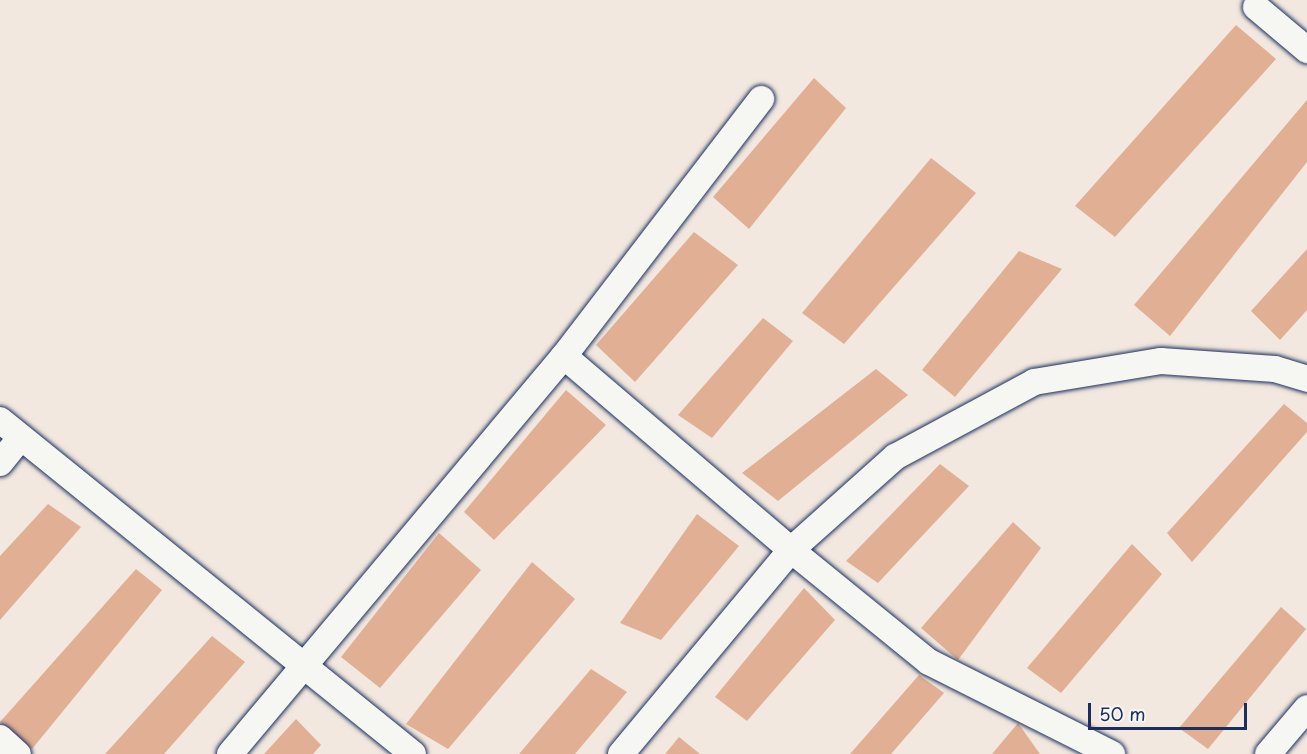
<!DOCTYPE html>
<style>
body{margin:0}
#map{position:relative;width:1307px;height:754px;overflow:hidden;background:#f2e8df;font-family:"Playpen Sans",sans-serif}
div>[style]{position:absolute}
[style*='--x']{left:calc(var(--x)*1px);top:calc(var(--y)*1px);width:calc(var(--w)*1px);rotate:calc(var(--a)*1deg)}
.building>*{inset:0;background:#e1af93}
.roads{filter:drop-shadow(0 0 2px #1b2f5e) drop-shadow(0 0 2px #1b2f5e)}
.minor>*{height:26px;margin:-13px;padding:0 13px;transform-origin:13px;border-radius:13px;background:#f6f6f2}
span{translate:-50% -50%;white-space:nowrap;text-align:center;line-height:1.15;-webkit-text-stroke:5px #f6f6f2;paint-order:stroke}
.scale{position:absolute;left:1088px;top:703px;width:159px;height:27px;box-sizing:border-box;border:3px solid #1b2f5e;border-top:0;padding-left:8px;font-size:18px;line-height:21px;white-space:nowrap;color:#1b2f5e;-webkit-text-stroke:4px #f6f6f2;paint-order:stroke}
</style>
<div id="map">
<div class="building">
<div style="clip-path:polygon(1236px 25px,1276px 59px,1115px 237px,1075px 206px)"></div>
<div style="clip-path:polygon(814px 78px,846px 108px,749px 229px,713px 197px)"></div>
<div style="clip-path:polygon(1307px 100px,1307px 162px,1170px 336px,1134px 305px)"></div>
<div style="clip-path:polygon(931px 158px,976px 193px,844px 344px,802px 313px)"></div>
<div style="clip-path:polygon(694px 232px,738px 265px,635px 382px,596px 345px)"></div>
<div style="clip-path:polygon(1307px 249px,1307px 310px,1280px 340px,1251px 311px)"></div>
<div style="clip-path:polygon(1019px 251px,1062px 269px,955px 397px,922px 370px)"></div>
<div style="clip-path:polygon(763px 318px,793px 341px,712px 438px,678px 415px)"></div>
<div style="clip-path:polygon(876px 369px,908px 395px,778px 501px,742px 473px)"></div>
<div style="clip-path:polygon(566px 390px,606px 425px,494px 540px,464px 512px)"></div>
<div style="clip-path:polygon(1284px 404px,1307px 423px,1307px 432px,1192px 562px,1167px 533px)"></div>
<div style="clip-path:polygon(940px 464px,969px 486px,878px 583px,846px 561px)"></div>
<div style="clip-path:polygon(48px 504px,81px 527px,0 620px,0 556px)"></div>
<div style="clip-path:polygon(697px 514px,739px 546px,661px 640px,620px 623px)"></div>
<div style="clip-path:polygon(1013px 522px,1041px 548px,958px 660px,921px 628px)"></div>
<div style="clip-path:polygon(439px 533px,481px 570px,380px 688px,341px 657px)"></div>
<div style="clip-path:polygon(1132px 544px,1162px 574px,1061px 693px,1027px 668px)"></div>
<div style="clip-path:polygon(532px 562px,575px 599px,448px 749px,406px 724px)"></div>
<div style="clip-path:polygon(136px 569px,162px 590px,32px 749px,0 722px)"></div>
<div style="clip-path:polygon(804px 588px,835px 620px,747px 721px,715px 697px)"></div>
<div style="clip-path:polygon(1281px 607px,1306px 629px,1208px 749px,1179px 728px)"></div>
<div style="clip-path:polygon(212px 636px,245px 662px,164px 754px,105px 754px)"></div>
<div style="clip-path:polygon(591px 669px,627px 692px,575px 754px,519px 754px)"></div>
<div style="clip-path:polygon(919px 675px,944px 693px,891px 754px,850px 754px)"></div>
<div style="clip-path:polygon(296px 719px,321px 745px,313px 754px,264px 754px)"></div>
<div style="clip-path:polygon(1018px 723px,1040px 754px,992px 754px)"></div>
<div style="clip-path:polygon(679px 737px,700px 754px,665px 754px)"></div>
</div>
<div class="roads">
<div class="minor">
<div style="--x:1256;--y:7;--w:67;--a:40.1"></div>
<div style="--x:564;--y:356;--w:299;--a:40.5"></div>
<div style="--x:791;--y:550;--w:178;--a:39.1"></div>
<div style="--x:929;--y:662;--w:205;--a:26.7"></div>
<div style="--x:0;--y:420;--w:531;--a:38.96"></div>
<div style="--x:0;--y:463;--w:33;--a:-51"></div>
<div style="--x:0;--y:738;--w:24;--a:42"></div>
<div style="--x:230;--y:754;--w:520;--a:-50"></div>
<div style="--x:564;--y:356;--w:324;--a:-52.5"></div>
<div style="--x:621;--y:754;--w:266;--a:-50.2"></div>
<div style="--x:791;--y:550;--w:140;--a:-41.8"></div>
<div style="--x:895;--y:457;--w:158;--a:-28.3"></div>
<div style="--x:1034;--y:382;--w:129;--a:-9.4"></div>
<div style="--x:1161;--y:361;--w:114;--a:4"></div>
<div style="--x:1275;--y:369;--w:34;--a:17"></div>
<div style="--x:1268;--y:754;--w:60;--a:-49.7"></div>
</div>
</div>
<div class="scale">50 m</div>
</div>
